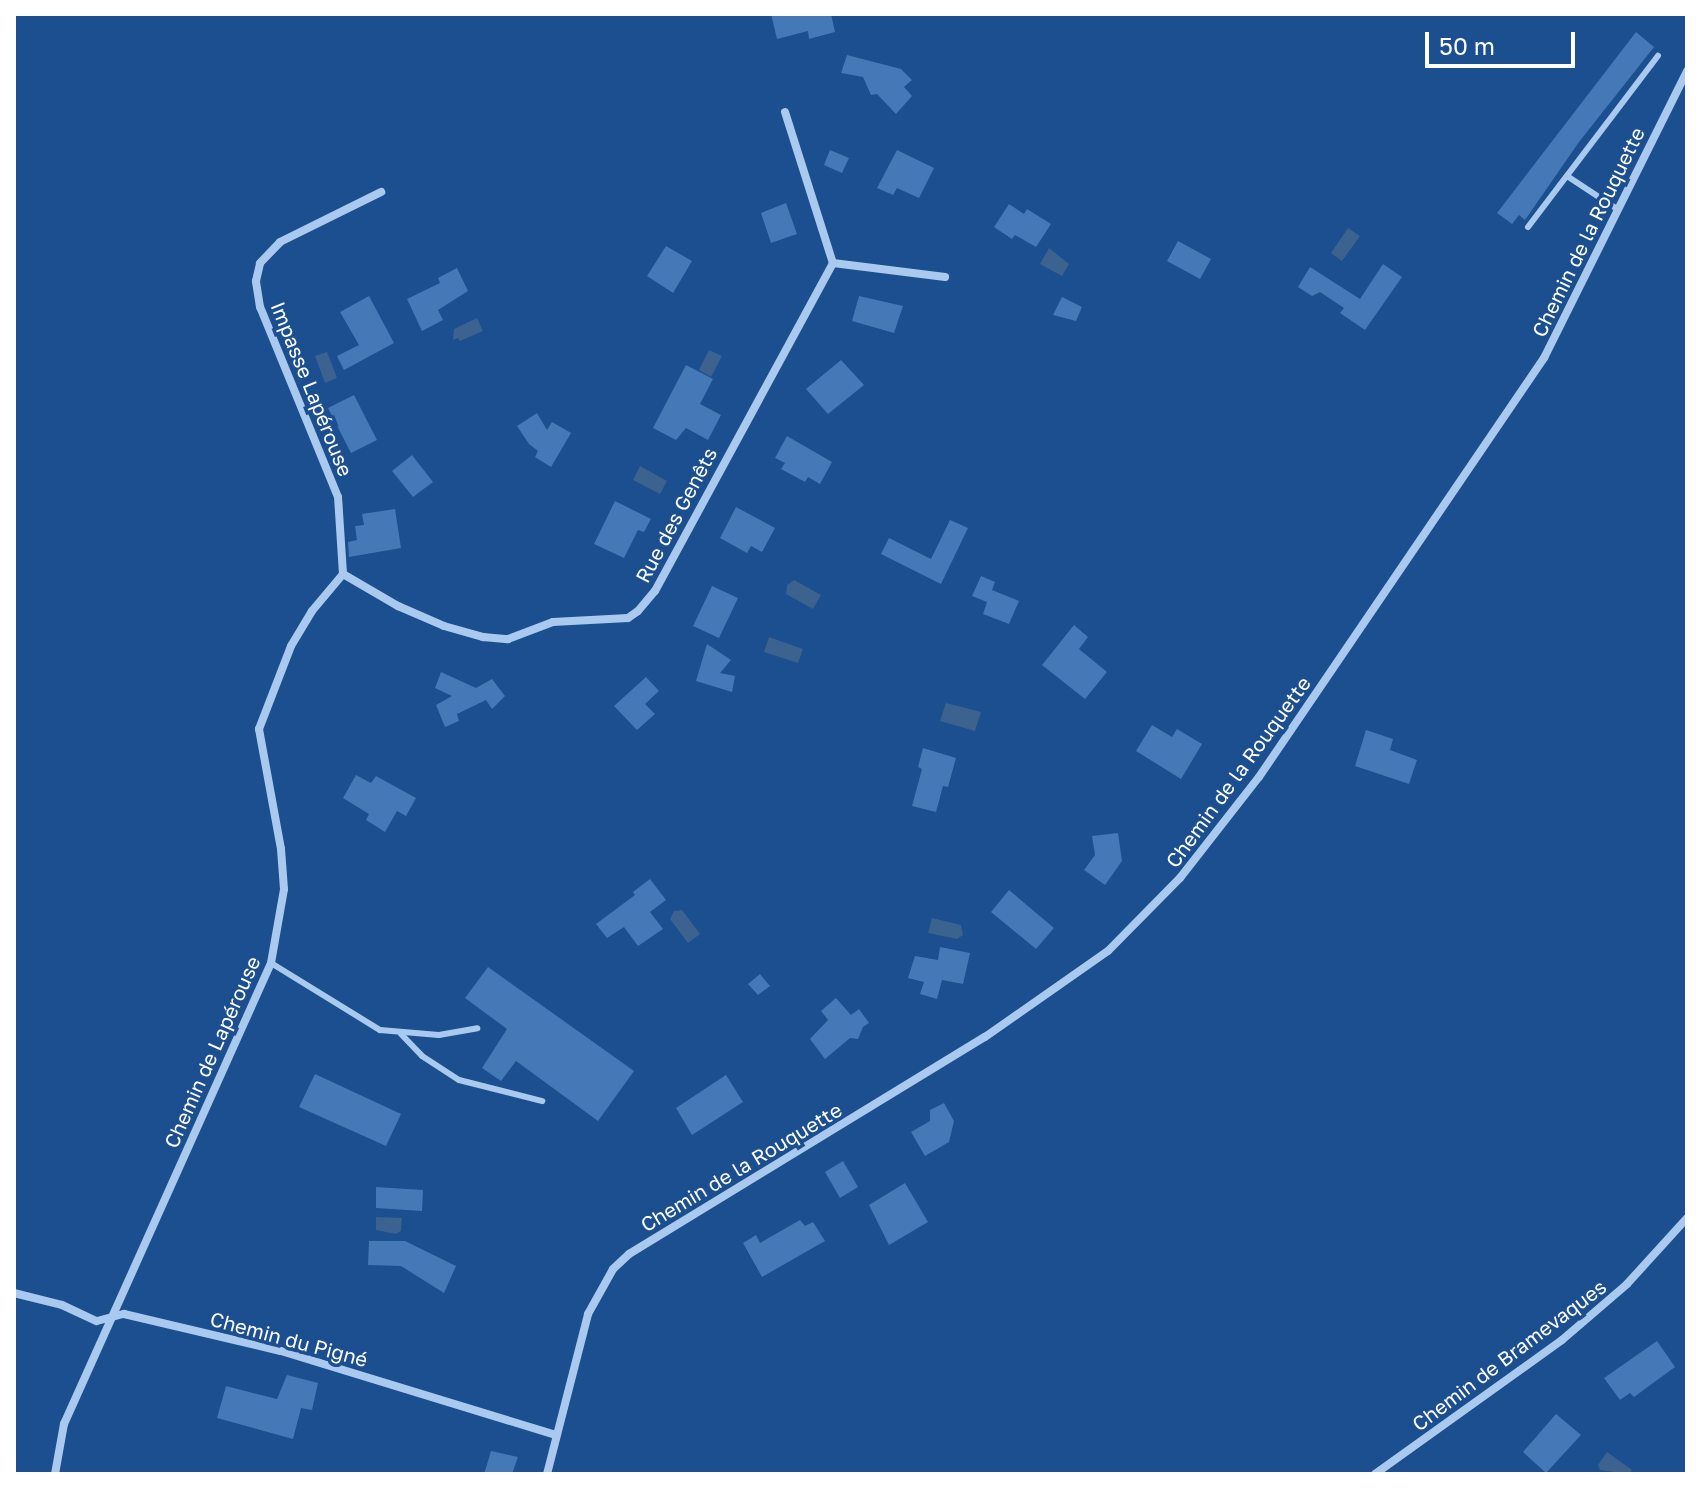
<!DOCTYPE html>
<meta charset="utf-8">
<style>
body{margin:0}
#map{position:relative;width:1701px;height:1488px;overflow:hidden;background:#1b4f8f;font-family:"Golos Text",sans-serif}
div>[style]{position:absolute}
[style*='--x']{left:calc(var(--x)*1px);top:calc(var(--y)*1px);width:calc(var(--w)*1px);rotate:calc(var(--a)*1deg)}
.water>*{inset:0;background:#3c6290}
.building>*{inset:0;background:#4478b7}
.lane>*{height:6px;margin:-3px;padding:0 3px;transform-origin:3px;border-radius:3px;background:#a9c9ee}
.street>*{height:8px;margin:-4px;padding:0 4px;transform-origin:4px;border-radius:4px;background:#a9c9ee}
span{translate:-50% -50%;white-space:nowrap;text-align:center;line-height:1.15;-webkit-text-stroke:7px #1b4f8f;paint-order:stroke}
.street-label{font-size:20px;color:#fff}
.frame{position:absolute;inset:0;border:16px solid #fff;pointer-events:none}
.scale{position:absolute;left:1425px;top:32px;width:150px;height:36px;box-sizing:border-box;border:4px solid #fff;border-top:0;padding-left:10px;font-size:24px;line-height:28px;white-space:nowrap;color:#fff;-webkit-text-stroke:6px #1b4f8f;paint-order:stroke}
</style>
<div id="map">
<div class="water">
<div style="clip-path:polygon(1348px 228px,1360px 236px,1342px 261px,1331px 253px)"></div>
<div style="clip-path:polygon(1049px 248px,1069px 264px,1062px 276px,1040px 264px)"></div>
<div style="clip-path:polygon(477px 318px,483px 331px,460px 341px,458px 338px,453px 340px,454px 329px)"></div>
<div style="clip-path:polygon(709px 350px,722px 356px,711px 377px,699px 370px)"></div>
<div style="clip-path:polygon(327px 352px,337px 378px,325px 383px,315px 356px)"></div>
<div style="clip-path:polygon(640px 466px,667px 481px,660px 494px,633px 480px)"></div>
<div style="clip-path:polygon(794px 580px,821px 595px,813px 609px,786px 594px,787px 585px)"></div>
<div style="clip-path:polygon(769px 637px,803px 649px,798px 663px,764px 652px)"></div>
<div style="clip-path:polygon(946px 703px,981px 712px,975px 731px,940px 721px)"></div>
<div style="clip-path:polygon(682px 910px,700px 934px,688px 943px,670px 919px,674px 911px)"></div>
<div style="clip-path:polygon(932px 918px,961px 925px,963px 935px,957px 939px,928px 933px)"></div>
<div style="clip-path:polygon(376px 1217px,402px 1218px,401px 1231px,396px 1234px,376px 1230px)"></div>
<div style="clip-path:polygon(1607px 1452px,1632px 1470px,1629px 1474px,1600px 1470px,1598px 1465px)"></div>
</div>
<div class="building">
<div style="clip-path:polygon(771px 14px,831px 14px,835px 32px,809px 39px,808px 31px,777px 39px)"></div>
<div style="clip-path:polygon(1636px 32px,1654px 47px,1579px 142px,1525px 220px,1519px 215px,1512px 224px,1497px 213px)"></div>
<div style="clip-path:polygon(847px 55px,901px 69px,912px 80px,904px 87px,912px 96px,896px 114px,877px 94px,871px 95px,863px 77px,841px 73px)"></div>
<div style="clip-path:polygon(830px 150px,849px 158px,842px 173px,824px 165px)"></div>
<div style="clip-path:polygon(897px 150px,934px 168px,919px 198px,897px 188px,893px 195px,877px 188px)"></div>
<div style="clip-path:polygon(786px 203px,797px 234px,771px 243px,761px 213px)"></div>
<div style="clip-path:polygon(1009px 204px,1024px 214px,1027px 209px,1051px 224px,1036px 247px,1015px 235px,1012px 239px,994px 227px)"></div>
<div style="clip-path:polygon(1178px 241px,1211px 259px,1200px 279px,1167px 261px)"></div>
<div style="clip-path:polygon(666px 246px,692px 261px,673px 293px,647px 276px)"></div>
<div style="clip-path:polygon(1383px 264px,1402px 277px,1365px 330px,1340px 313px,1344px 308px,1320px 292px,1312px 296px,1298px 287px,1310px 267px,1360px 299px)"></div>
<div style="clip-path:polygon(457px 268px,468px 291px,438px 310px,443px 320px,422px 331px,407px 299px,440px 283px,438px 278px)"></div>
<div style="clip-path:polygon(369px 296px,394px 343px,344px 370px,337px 356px,359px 345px,340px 312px)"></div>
<div style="clip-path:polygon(859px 296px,903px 306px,894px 333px,852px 321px)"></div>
<div style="clip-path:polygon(1062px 297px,1082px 307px,1076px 321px,1053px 315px)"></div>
<div style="clip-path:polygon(841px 360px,864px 385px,828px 414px,806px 389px)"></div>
<div style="clip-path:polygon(686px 365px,713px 379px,700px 404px,721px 415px,708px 440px,686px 428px,676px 440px,653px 428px)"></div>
<div style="clip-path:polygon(354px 395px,377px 440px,351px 453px,328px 408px)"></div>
<div style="clip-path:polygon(537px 413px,547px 430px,552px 422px,571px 433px,551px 467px,535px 457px,538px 451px,529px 444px,517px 426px)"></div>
<div style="clip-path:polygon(787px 436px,832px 462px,820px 484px,808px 477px,805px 482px,781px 469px,785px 463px,775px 458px)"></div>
<div style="clip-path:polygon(412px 455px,433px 482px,413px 497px,392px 471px)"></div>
<div style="clip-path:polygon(615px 501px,651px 519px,644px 532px,638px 530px,624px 558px,594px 544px)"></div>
<div style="clip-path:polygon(736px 507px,775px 528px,762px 552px,751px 546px,747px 553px,720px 538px)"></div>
<div style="clip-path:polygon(395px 509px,401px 548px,349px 557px,348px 542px,357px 540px,355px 526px,364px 525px,362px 514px)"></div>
<div style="clip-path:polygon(950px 520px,968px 528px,941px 584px,881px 554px,889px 538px,931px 559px)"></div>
<div style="clip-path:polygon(981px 576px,995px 582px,992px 590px,1019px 601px,1009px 624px,983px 614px,987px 602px,972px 596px)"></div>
<div style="clip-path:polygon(712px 586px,738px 598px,719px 638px,693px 626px)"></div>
<div style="clip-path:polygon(1074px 625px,1088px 637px,1079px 649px,1107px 672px,1085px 699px,1042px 665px)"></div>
<div style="clip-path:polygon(707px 644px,731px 660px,720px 673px,735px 676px,732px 692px,696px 681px)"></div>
<div style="clip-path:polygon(441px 672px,476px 688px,492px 679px,505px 696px,492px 709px,486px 700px,457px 714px,459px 721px,445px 727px,436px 705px,452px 696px,435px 688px)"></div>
<div style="clip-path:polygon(646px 677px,659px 691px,645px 704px,655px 714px,637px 730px,614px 706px)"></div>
<div style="clip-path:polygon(1152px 725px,1172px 737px,1177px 729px,1202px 744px,1181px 779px,1136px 751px)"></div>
<div style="clip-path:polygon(1366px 730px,1393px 739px,1390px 750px,1417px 760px,1409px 784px,1355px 766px)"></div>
<div style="clip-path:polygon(923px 748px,956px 758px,948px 787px,943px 786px,936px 812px,912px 806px,922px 769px,918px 767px)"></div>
<div style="clip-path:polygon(356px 775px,371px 783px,376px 776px,416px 798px,406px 816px,397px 811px,385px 832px,366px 820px,369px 814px,343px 798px)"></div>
<div style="clip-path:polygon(1118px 833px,1122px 861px,1105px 885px,1084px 870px,1095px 855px,1092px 836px)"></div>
<div style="clip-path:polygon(650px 879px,666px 900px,650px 912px,663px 929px,638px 946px,624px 927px,607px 938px,596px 924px,635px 895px,633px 892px)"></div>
<div style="clip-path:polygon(1009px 890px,1054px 928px,1036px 949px,991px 912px)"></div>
<div style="clip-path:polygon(940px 947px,970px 953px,963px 984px,942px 980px,937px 999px,920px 994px,924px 982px,908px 978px,915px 956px,938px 960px)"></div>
<div style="clip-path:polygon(488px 967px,634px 1071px,598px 1121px,516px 1061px,501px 1081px,482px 1068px,507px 1029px,465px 998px)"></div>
<div style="clip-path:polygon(760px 974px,770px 986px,758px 995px,748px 984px)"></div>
<div style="clip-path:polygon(836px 998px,851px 1015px,859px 1009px,869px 1023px,863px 1027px,858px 1039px,850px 1038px,825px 1059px,810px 1039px,828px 1020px,821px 1011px)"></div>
<div style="clip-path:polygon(315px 1074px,401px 1114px,386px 1146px,299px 1107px)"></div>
<div style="clip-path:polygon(726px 1075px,743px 1102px,692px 1135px,676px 1108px)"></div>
<div style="clip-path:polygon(944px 1103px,954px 1121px,949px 1142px,925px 1156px,911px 1132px,930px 1121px,930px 1110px)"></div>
<div style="clip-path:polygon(843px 1161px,858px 1187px,840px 1198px,825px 1172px)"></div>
<div style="clip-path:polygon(905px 1183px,928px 1222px,889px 1245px,869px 1205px)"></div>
<div style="clip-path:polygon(376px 1187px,423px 1190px,422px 1211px,376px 1208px)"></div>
<div style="clip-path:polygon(800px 1220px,805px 1226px,813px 1222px,825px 1241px,762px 1277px,743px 1243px,756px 1235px,760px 1243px)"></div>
<div style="clip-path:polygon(369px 1241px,405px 1241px,456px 1266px,444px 1293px,401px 1266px,368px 1265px)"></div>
<div style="clip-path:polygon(1657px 1341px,1675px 1367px,1634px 1397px,1630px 1393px,1620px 1400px,1604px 1378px)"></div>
<div style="clip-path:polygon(287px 1375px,318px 1383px,312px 1410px,301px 1408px,293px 1439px,217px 1418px,226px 1386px,277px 1399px)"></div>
<div style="clip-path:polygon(1556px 1414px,1581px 1435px,1546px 1473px,1523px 1452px)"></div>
<div style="clip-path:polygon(491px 1451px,518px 1457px,512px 1474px,484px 1474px)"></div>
</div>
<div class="lane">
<div style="--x:1567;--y:176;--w:60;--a:33.4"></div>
<div style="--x:1528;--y:227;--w:215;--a:-52.8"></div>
<div style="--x:271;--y:963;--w:128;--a:31.6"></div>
<div style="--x:380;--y:1030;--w:59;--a:4.8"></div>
<div style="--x:439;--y:1035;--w:39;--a:-10"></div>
<div style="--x:401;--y:1034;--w:30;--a:46"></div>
<div style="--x:422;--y:1056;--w:44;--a:33"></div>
<div style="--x:459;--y:1080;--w:86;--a:14.2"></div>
</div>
<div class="street">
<div style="--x:785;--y:112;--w:158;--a:72.4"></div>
<div style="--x:833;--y:263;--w:113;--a:7.1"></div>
<div style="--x:343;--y:574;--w:77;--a:-93.7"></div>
<div style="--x:338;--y:497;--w:205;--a:-112.3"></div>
<div style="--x:260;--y:307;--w:26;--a:-99"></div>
<div style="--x:256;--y:281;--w:18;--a:-77"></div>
<div style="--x:260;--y:263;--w:29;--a:-46"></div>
<div style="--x:280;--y:242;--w:113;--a:-26.3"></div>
<div style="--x:14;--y:1293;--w:49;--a:14"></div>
<div style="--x:62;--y:1305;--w:38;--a:25"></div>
<div style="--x:97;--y:1321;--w:28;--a:-15"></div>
<div style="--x:124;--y:1314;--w:161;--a:13.3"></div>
<div style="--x:281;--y:1351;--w:287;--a:17"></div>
<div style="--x:55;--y:1474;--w:51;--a:-79.8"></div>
<div style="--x:64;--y:1424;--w:505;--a:-65.82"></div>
<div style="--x:271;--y:963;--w:75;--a:-80"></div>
<div style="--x:284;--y:889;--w:40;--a:-94.3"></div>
<div style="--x:281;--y:849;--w:122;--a:-100.4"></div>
<div style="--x:259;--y:729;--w:89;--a:-68.9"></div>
<div style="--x:291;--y:646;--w:41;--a:-59"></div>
<div style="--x:312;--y:611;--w:48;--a:-50"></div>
<div style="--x:343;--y:574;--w:64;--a:30.2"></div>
<div style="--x:398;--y:606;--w:50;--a:23.5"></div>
<div style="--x:444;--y:626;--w:41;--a:15.8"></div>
<div style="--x:483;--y:637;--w:25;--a:5"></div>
<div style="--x:508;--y:639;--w:48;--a:-20.7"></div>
<div style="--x:553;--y:622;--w:75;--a:-3.1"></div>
<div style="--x:628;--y:618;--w:12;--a:-35"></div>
<div style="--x:638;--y:611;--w:26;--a:-50"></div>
<div style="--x:655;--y:591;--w:373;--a:-61.5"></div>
<div style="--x:547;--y:1474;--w:165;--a:-75.6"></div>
<div style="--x:588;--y:1314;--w:51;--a:-60.9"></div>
<div style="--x:613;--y:1269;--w:22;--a:-43"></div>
<div style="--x:629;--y:1254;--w:417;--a:-31.4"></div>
<div style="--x:985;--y:1037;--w:150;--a:-35"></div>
<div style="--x:1108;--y:951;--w:103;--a:-45.4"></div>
<div style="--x:1180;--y:878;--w:128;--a:-52"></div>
<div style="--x:1259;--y:777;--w:507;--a:-55.78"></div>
<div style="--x:1544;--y:358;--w:321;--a:-63.5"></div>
<div style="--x:1375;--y:1474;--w:230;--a:-35.6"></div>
<div style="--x:1562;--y:1340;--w:86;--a:-40.7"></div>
<div style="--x:1627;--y:1284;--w:89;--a:-47.7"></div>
</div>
<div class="street-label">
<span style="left:1588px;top:232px;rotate:-64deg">Chemin de la Rouquette</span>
<span style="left:312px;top:389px;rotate:68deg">Impasse Lapérouse</span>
<span style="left:676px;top:515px;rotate:-62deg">Rue des Genêts</span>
<span style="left:1238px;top:772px;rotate:-54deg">Chemin de la Rouquette</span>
<span style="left:212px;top:1052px;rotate:-66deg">Chemin de Lapérouse</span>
<span style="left:741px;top:1167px;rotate:-31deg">Chemin de la Rouquette</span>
<span style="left:289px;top:1339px;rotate:15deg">Chemin du Pigné</span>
<span style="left:1509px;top:1355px;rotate:-37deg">Chemin de Bramevaques</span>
</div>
<div class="frame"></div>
<div class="scale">50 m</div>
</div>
